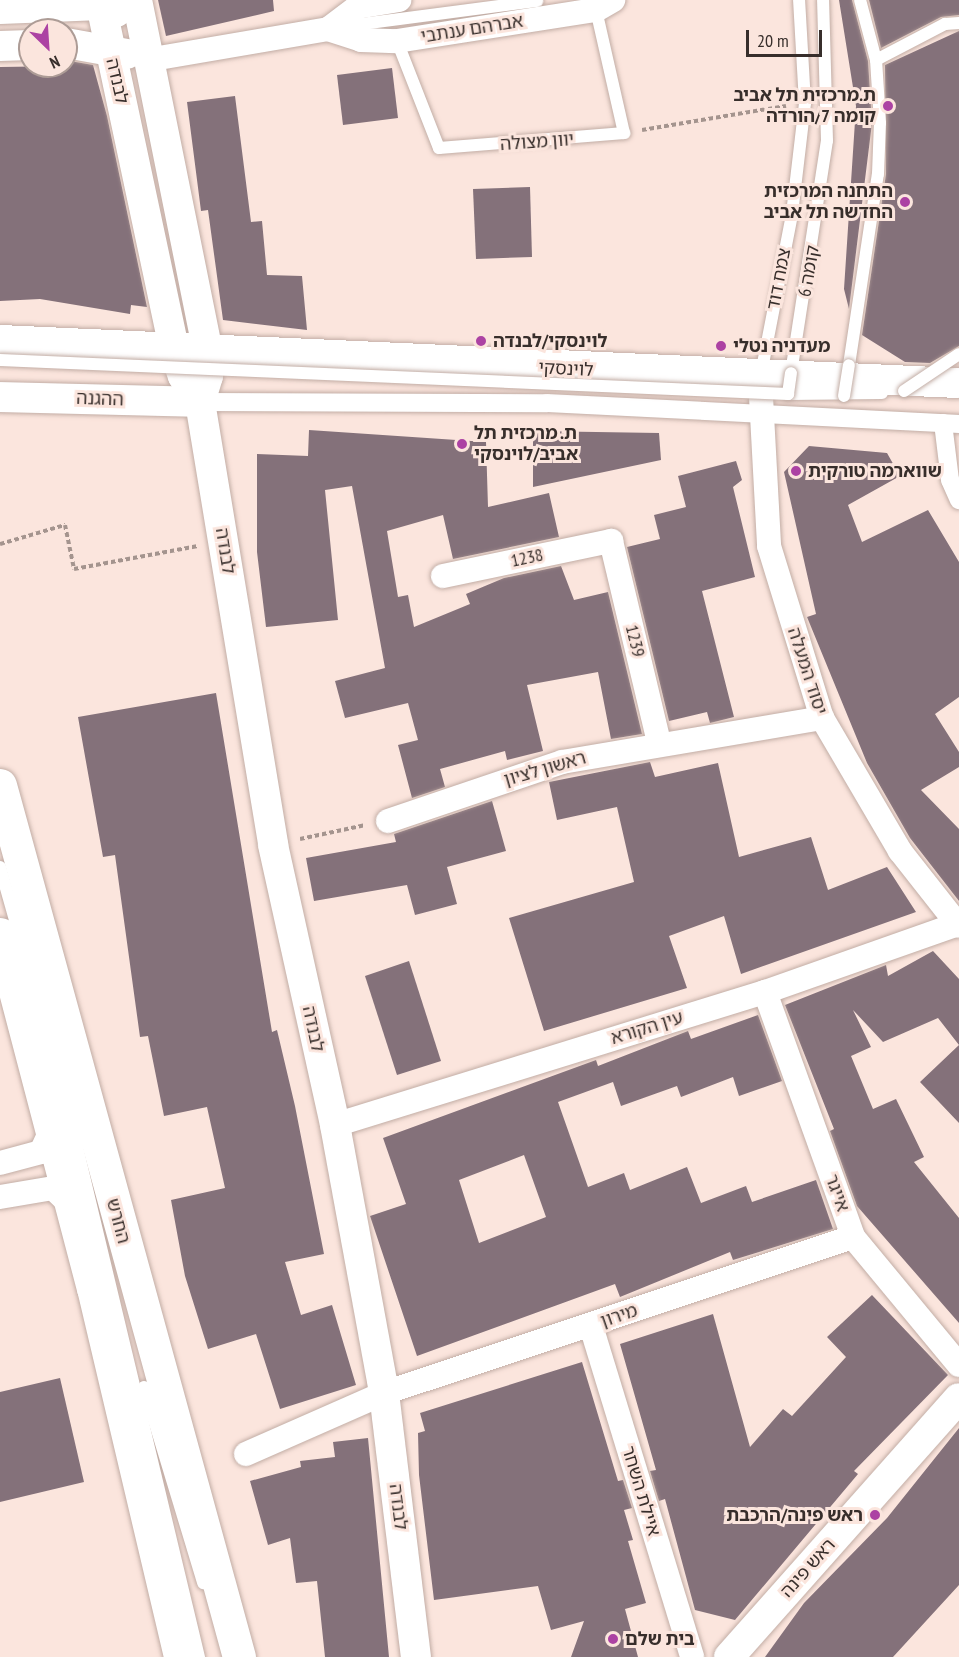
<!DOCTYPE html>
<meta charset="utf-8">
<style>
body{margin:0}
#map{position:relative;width:959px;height:1657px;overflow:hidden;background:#fbe5dd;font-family:"PT Sans Narrow","Noto Sans Hebrew",sans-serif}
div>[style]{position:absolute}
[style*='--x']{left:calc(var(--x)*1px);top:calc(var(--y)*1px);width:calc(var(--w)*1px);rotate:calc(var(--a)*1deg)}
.building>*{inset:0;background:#84717a}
.path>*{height:4px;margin-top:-2px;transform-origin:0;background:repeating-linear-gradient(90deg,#a4948e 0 4.5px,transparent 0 7.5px)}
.roads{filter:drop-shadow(0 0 2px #c2ada5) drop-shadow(0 0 2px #c2ada5)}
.service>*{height:12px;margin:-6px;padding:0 6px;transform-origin:6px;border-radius:6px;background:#fff}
.pedestrian>*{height:18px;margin:-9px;padding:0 9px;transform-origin:9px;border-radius:9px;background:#fff}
.minor>*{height:24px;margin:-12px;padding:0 12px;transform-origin:12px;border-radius:12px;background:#fff}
.tertiary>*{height:30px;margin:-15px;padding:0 15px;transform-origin:15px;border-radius:15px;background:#fff}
.secondary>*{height:33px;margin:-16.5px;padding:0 16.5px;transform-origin:16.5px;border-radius:16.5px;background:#fff}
.bridges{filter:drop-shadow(0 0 2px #c2ada5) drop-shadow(0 0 2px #c2ada5)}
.service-bridge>*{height:12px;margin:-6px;padding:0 6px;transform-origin:6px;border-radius:6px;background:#fff}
.dots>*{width:16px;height:16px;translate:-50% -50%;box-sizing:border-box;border:3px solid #fbe5dd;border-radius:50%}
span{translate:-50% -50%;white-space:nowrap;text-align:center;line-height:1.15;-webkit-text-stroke:6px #fbe5dd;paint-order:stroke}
.street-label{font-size:18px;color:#372e2b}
.poi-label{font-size:18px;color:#372e2b;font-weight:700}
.right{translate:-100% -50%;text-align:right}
.left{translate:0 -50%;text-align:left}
.north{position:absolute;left:18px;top:18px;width:60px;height:60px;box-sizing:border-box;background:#fbe5dd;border:2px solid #ad9c96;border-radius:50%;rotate:155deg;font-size:16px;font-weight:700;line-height:24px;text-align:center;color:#372e2b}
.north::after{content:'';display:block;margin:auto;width:21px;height:27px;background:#ac42a3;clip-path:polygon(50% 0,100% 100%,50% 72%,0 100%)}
.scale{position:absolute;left:746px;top:30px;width:76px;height:27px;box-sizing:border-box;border:3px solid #372e2b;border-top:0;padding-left:8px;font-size:18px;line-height:21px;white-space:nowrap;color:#372e2b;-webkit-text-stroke:4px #fbe5dd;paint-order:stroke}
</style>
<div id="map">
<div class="building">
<div style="clip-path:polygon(158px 0,273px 0,274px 11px,166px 36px)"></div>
<div style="clip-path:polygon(839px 0,852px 0,868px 61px,872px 123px,849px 309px,844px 289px,856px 106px)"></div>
<div style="clip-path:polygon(869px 0,959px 0,959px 15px,941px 17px,881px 48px)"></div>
<div style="clip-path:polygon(959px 31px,959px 346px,930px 363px,905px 362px,862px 335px,886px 174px,885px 65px)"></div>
<div style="clip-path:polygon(70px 61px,93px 65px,107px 116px,147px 307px,131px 305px,130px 314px,40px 299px,0 301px,0 67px,66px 66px)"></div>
<div style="clip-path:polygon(392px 68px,398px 118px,343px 125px,337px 75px)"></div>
<div style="clip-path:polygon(235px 96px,251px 222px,262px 221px,267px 275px,302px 276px,307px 330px,223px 320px,208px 210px,201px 211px,187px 102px)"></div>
<div style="clip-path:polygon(530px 187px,532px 257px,476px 259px,473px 189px)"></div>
<div style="clip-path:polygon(309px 430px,486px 442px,488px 507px,549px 493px,559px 537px,453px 559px,443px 515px,387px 531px,398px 597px,408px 595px,414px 627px,470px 604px,466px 594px,504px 578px,561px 566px,574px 600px,608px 592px,642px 734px,611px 739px,598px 672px,527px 685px,543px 751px,507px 760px,505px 751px,440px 769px,445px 787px,412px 798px,398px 745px,418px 740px,408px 703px,345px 718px,335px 681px,385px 668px,352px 486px,325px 490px,338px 620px,266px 627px,257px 552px,257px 454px,308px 456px)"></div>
<div style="clip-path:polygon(533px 431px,659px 433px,661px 460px,533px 487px)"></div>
<div style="clip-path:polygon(809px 446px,887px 453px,900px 476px,848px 505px,862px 542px,928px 510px,959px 562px,959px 697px,935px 714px,959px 752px,959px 767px,921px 790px,959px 829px,959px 901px,910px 838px,867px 763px,807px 617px,816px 614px,784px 472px)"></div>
<div style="clip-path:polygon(736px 461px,742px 480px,733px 487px,755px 577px,702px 591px,734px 717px,710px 723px,707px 712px,669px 721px,627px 547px,660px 539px,654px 515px,686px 507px,678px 476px)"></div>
<div style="clip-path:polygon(216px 693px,272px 1032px,277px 1030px,295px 1106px,324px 1254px,285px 1262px,301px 1315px,332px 1305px,356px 1385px,280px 1409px,256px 1334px,208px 1349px,185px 1276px,171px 1200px,225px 1188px,207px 1107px,164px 1116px,148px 1036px,140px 1037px,115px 855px,103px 857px,78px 717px)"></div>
<div style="clip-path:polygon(650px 762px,655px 777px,718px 763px,739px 857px,811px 837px,828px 890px,887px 867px,916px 912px,741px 974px,724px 916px,669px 936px,687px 988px,544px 1031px,509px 918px,634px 882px,617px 807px,557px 820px,549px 782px)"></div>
<div style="clip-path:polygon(492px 801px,506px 851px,447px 867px,457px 904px,415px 915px,407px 885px,314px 901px,306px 858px,396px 842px,394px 834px)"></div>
<div style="clip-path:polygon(933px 951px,959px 979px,959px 1123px,920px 1082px,959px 1045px,938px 1018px,883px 1042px,853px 1010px,871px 1047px,851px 1056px,873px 1109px,896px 1099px,924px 1157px,914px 1162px,959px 1218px,959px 1323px,857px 1206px,830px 1131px,834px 1129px,785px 1005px,886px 965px,888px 976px)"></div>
<div style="clip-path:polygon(409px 961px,441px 1061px,397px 1075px,365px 976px)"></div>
<div style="clip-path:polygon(evenodd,758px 1015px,782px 1081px,739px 1096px,733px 1077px,681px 1097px,677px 1086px,621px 1106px,613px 1082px,558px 1102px,588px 1187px,624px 1173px,630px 1190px,687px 1167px,701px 1203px,746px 1186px,752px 1202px,816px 1180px,833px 1229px,733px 1260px,730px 1252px,620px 1297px,615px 1284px,417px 1356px,370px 1216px,406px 1204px,383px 1138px,596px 1060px,598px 1066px,688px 1031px,691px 1039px,758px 1015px,524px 1155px,546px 1217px,479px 1243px,459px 1180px,524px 1155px)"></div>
<div style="clip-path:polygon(872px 1295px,948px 1375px,854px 1471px,858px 1474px,735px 1620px,695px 1610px,665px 1499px,659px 1501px,650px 1471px,656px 1470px,620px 1344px,713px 1314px,750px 1447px,783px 1409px,792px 1416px,846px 1357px,827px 1337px)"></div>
<div style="clip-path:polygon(582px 1362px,618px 1481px,623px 1480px,632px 1508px,624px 1510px,633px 1540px,628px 1541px,646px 1603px,625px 1609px,638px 1657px,571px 1657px,584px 1621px,551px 1630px,538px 1586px,434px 1600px,419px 1475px,418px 1433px,425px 1431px,420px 1413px)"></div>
<div style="clip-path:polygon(60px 1378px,84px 1482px,0 1502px,0 1392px)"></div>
<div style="clip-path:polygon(959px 1428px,959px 1585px,893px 1657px,765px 1657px,804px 1603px,887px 1518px)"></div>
<div style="clip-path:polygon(368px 1438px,389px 1657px,325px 1657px,317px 1581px,296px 1583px,290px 1538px,268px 1545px,250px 1481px,301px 1467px,300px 1461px,335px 1457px,333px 1442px)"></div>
</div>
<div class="path">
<div style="--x:642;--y:130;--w:146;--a:-9.5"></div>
<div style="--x:0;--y:544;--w:68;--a:-16.3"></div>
<div style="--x:65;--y:525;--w:45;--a:78.4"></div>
<div style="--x:74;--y:569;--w:126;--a:-10.5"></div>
<div style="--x:300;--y:839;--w:67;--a:-12"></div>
</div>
<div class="roads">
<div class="service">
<div style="--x:339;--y:27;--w:200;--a:-7.5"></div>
<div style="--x:397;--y:41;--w:115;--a:68.6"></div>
<div style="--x:439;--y:148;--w:186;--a:-4.6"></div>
<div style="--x:624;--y:133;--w:126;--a:-102.8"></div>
<div style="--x:876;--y:60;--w:78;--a:-27.6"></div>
<div style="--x:945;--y:24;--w:14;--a:-4"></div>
<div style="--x:849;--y:365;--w:193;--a:-81.4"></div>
<div style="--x:878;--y:174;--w:51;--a:-87.8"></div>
<div style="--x:880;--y:123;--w:63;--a:-93.6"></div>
<div style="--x:876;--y:60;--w:62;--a:-104.9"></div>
<div style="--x:791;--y:373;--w:235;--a:-81.2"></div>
<div style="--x:827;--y:141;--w:141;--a:-91.6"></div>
<div style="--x:761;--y:374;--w:163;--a:-79"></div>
<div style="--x:792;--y:214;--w:112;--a:-83.3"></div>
<div style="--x:805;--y:103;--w:103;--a:-93.3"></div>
<div style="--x:788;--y:394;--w:94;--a:-0.6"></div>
<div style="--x:0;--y:867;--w:243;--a:74.2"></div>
<div style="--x:66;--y:1101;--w:572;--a:76.55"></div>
<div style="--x:144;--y:1387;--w:205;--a:73.2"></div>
</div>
<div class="pedestrian">
<div style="--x:200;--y:402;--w:347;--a:0.2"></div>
<div style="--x:547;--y:403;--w:413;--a:2.9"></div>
<div style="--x:943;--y:423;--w:57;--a:83"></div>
<div style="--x:950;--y:480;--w:22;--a:66"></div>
</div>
<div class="minor">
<div style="--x:328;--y:29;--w:35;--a:18"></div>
<div style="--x:361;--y:40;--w:36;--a:2"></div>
<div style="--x:397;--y:41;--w:201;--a:-8.9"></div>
<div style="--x:596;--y:10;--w:20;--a:-30"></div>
<div style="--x:147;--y:60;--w:184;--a:-9.7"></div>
<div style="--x:328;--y:29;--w:36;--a:-37"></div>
<div style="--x:357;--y:7;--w:43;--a:-9.5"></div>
<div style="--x:760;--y:378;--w:168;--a:86.9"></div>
<div style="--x:769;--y:546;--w:180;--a:72.9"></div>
<div style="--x:822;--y:718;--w:154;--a:59.6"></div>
<div style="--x:900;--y:851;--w:95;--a:51.8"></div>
<div style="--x:443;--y:576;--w:172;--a:-11.8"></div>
<div style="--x:611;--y:541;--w:207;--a:76.6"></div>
<div style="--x:388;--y:821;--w:184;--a:-18.7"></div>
<div style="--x:562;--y:762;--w:264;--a:-9.6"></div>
<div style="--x:765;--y:992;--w:260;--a:70.2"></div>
<div style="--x:853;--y:1237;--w:166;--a:50.4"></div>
<div style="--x:335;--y:1125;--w:450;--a:-17.2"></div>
<div style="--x:765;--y:992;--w:205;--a:-19.4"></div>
<div style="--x:0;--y:1163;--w:42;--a:-15"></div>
<div style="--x:41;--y:1152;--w:26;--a:-65"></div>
<div style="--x:0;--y:1197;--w:54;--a:-9.6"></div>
<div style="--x:53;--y:1188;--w:28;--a:44"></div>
<div style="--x:591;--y:1326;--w:346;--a:73"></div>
<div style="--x:246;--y:1454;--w:151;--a:-23.8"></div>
<div style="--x:384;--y:1393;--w:494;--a:-18.4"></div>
</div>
<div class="tertiary">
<div style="--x:100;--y:0;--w:357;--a:78"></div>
<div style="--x:174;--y:349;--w:28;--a:72"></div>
<div style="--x:183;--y:376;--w:31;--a:57"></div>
<div style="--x:200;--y:402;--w:449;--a:80.6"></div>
<div style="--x:273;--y:845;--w:287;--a:77.5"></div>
<div style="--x:335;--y:1125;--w:272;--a:79.6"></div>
<div style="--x:384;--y:1393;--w:266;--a:83.1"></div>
<div style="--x:137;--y:0;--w:359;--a:78.6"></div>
<div style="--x:208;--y:352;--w:24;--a:90"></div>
<div style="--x:208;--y:376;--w:27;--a:107"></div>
<div style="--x:0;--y:9;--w:101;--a:-2.3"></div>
<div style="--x:101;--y:5;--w:17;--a:24"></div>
<div style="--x:66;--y:43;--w:62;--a:10.2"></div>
<div style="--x:0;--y:46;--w:30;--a:-2"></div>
<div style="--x:0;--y:340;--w:960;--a:2.57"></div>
<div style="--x:0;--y:397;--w:200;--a:1.4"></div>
<div style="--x:729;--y:1657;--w:346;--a:-48.4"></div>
</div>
<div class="secondary">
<div style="--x:0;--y:785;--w:904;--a:74.67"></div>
<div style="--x:0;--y:934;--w:366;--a:75.3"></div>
<div style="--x:93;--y:1288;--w:379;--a:76.7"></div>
</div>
</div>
<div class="bridges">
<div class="service-bridge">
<div style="--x:0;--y:360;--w:789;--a:2.47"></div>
<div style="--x:788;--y:394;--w:21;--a:-82"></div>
<div style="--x:904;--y:391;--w:66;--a:-33.9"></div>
<div style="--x:844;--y:396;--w:31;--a:-81"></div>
</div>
</div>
<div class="dots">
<div style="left:888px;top:106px;background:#ac42a3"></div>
<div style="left:905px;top:202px;background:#ac42a3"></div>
<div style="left:481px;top:341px;background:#ac42a3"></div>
<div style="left:721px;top:346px;background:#ac42a3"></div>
<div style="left:462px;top:444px;background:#ac42a3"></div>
<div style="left:796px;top:471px;background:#ac42a3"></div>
<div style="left:875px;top:1515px;background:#ac42a3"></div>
<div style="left:613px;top:1639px;background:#ac42a3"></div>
</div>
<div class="street-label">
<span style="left:472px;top:29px;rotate:-9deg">אברהם ענתבי</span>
<span style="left:117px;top:81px;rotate:77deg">לבנדה</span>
<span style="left:537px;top:142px;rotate:-4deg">יוון מצולה</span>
<span style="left:809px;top:271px;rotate:-80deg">קומה 6</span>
<span style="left:779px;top:279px;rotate:-79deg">צמח דוד</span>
<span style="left:566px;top:369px;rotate:3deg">לוינסקי</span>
<span style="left:100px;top:399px;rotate:2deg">ההגנה</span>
<span style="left:225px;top:551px;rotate:81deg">לבנדה</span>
<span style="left:527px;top:558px;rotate:-12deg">1238</span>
<span style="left:635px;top:641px;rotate:76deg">1239</span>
<span style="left:807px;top:671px;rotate:72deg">יסוד המעלה</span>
<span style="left:545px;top:769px;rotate:-16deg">ראשון לציון</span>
<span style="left:647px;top:1028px;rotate:-17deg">עין הקורא</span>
<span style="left:313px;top:1029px;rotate:78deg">לבנדה</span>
<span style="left:837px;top:1193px;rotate:70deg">אייגר</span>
<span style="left:118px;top:1221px;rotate:75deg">החרש</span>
<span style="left:619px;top:1316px;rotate:-19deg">מירון</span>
<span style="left:641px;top:1491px;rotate:73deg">איילת השחר</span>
<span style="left:398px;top:1507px;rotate:83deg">לבנדה</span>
<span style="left:808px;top:1568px;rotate:-48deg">ראש פינה</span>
</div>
<div class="poi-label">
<span class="right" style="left:876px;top:106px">ת.מרכזית תל אביב<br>קומה 7/הורדה</span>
<span class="right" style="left:893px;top:202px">התחנה המרכזית<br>החדשה תל אביב</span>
<span class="left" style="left:493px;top:341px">לוינסקי/לבנדה</span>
<span class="left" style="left:733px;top:346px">מעדניה נטלי</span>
<span class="left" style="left:474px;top:444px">ת. מרכזית תל<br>אביב/לוינסקי</span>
<span class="left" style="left:808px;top:471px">שווארמה טורקית</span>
<span class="right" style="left:863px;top:1515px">ראש פינה/הרכבת</span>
<span class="left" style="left:625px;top:1639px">בית שלם</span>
</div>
<div class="north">N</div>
<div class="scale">20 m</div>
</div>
